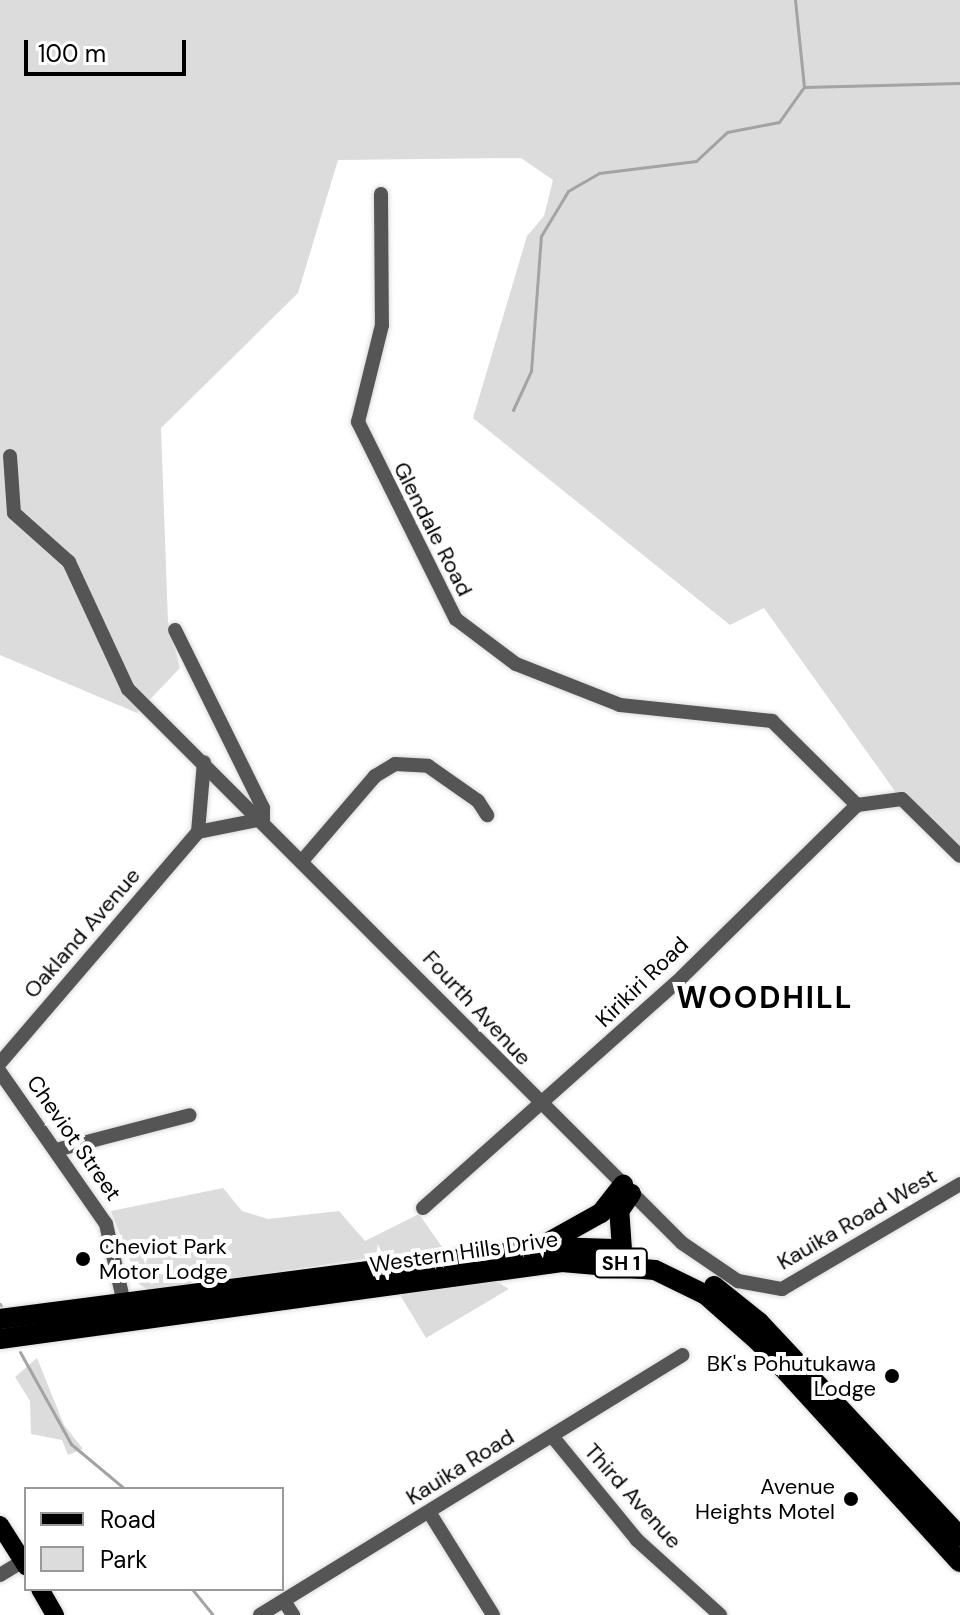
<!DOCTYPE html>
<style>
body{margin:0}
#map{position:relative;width:960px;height:1615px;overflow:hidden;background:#fff;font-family:"DM Sans",sans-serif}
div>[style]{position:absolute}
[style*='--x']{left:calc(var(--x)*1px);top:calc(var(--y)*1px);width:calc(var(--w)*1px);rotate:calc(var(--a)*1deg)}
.green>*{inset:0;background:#dcdcdc}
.stream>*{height:3px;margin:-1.5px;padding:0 1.5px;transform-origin:1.5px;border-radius:1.5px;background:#a3a3a3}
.roads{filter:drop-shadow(0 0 2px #dbdbdb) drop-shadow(0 0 2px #dbdbdb)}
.minor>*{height:14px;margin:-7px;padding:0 7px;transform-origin:7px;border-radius:7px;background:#555}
.major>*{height:18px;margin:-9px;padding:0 9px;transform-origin:9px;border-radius:9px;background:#000}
.highway>*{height:20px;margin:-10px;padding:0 10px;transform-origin:10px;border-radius:10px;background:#000}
.dots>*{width:22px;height:22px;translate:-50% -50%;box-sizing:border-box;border:4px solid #fff;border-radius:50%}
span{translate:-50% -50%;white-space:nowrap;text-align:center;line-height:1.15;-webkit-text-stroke:8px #fff;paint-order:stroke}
.shield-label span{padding:2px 6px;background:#fff;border:2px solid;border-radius:6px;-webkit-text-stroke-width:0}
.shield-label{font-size:20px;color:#000;font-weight:700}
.street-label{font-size:22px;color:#000}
.poi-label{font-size:22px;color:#000}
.left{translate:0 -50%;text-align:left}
.right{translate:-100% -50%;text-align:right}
.district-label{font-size:30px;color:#000;font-weight:700;letter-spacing:2px}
.legend{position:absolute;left:24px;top:1487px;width:260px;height:104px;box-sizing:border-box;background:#fff;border:2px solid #999;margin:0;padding:10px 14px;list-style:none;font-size:24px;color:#000}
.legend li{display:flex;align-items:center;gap:16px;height:40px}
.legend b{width:40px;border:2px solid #999}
.scale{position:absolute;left:24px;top:40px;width:162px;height:36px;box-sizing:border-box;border:4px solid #000;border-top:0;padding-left:10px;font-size:24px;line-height:28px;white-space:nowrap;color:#000;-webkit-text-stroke:6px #fff;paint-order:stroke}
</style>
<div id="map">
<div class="green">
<div style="clip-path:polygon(0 0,960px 0,960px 859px,897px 794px,764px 608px,730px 625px,473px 418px,527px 236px,544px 216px,553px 180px,521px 158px,338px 160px,298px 293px,161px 428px,168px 622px,180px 668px,137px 713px,0 655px)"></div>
<div style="clip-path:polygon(223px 1188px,242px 1211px,268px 1219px,339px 1211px,365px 1241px,419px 1214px,442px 1247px,150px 1291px,139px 1284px,111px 1211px)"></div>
<div style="clip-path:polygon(494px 1280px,509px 1289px,426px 1338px,400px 1295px)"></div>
<div style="clip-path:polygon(37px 1358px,64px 1425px,83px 1449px,68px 1455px,62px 1440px,31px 1434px,30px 1401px,15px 1377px)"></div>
</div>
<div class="stream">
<div style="--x:804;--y:87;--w:156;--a:-1.5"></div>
<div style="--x:513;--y:410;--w:43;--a:-65.2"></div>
<div style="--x:531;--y:371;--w:135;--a:-85.8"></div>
<div style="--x:541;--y:236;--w:52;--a:-59"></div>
<div style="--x:568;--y:191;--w:36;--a:-30"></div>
<div style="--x:599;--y:173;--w:98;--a:-7.1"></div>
<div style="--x:696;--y:161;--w:42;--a:-43.1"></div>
<div style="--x:727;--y:132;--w:53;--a:-10.9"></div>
<div style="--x:779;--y:122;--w:43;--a:-54.5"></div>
<div style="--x:804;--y:87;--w:87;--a:-95.9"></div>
<div style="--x:0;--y:1304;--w:2;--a:63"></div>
<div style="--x:20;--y:1352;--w:105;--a:61"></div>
<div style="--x:71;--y:1444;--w:70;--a:39.8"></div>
<div style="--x:192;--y:1589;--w:33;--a:51"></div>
</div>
<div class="roads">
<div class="minor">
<div style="--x:381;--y:194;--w:131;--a:89.6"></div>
<div style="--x:382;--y:325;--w:100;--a:103.9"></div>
<div style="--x:358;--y:422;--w:220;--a:63.6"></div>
<div style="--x:456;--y:619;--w:75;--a:36.9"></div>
<div style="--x:516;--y:664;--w:112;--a:21.5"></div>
<div style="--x:620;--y:705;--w:153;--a:6"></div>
<div style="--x:772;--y:721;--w:120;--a:44.7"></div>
<div style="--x:10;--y:456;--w:57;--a:86"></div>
<div style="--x:14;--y:513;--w:74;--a:41.7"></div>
<div style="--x:69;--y:562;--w:140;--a:65.1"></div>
<div style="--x:128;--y:689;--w:783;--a:45"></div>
<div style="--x:682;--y:1243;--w:68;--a:34.2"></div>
<div style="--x:738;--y:1281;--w:45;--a:10.3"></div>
<div style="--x:782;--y:1289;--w:207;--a:-30.5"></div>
<div style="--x:175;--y:630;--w:199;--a:63.7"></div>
<div style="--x:263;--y:808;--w:11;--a:90"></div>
<div style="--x:263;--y:819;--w:66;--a:168.7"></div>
<div style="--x:302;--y:861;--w:112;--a:-49.3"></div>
<div style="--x:375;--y:776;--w:23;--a:-31"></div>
<div style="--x:395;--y:764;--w:33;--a:3"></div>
<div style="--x:428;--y:766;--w:61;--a:35"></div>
<div style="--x:478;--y:801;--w:17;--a:57"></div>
<div style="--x:0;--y:1063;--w:304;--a:-49.4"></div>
<div style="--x:198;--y:832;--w:70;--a:-85.1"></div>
<div style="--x:0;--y:1072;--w:185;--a:55.1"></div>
<div style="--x:106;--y:1224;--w:90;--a:77.2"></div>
<div style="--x:56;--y:1150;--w:138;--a:-14.6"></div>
<div style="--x:423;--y:1208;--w:347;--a:-41.7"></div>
<div style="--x:682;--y:977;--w:245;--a:-44.5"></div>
<div style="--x:857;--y:805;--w:45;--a:-7.6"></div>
<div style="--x:902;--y:799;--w:81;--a:44.5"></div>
<div style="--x:552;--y:1436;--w:134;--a:50.7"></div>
<div style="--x:637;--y:1540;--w:112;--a:42.1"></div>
<div style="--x:429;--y:1512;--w:121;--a:58.1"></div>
<div style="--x:0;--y:1575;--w:27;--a:-31"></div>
<div style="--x:284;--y:1601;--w:17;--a:57"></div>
<div style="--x:260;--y:1615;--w:496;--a:-31.6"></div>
</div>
<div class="major">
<div style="--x:0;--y:1525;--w:49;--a:57.6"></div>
<div style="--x:40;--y:1589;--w:30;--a:60"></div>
</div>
<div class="highway">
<div style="--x:547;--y:1243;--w:62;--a:-29.1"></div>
<div style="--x:601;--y:1213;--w:36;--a:-52"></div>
<div style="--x:622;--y:1250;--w:39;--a:-94"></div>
<div style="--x:619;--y:1211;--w:21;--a:-55"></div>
<div style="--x:714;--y:1286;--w:58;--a:38.7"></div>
<div style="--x:759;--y:1322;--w:294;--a:46.9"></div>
<div style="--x:0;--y:1319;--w:557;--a:-7.43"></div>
<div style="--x:552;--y:1247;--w:62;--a:1.8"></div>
<div style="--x:0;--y:1339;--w:567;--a:-7.8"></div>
<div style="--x:562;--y:1262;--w:93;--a:4.9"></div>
<div style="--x:655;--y:1270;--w:57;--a:26.1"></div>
<div style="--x:706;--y:1295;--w:71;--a:41.6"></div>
<div style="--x:759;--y:1342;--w:298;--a:47.6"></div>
</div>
</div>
<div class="dots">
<div style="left:83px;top:1259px;background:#000"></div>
<div style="left:892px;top:1376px;background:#000"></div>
<div style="left:851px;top:1499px;background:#000"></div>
</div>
<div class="shield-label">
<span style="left:621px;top:1263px">SH 1</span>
</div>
<div class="street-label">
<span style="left:433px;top:529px;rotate:63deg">Glendale Road</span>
<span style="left:82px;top:933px;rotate:-49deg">Oakland Avenue</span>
<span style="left:642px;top:982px;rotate:-44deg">Kirikiri Road</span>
<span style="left:477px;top:1008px;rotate:47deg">Fourth Avenue</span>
<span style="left:74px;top:1138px;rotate:55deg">Cheviot Street</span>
<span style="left:857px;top:1219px;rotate:-30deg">Kauika Road West</span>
<span style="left:464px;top:1252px;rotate:-8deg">Western Hills Drive</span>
<span style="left:460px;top:1467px;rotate:-32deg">Kauika Road</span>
<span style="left:633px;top:1496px;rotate:48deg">Third Avenue</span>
</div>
<div class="poi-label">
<span class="left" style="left:99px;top:1259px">Cheviot Park<br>Motor Lodge</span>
<span class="right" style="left:876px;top:1376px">BK's Pohutukawa<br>Lodge</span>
<span class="right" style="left:835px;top:1499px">Avenue<br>Heights Motel</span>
</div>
<div class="district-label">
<span style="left:765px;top:998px">WOODHILL</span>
</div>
<ul class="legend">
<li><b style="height:10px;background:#000"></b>Road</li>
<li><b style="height:22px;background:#dcdcdc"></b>Park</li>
</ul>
<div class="scale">100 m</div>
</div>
